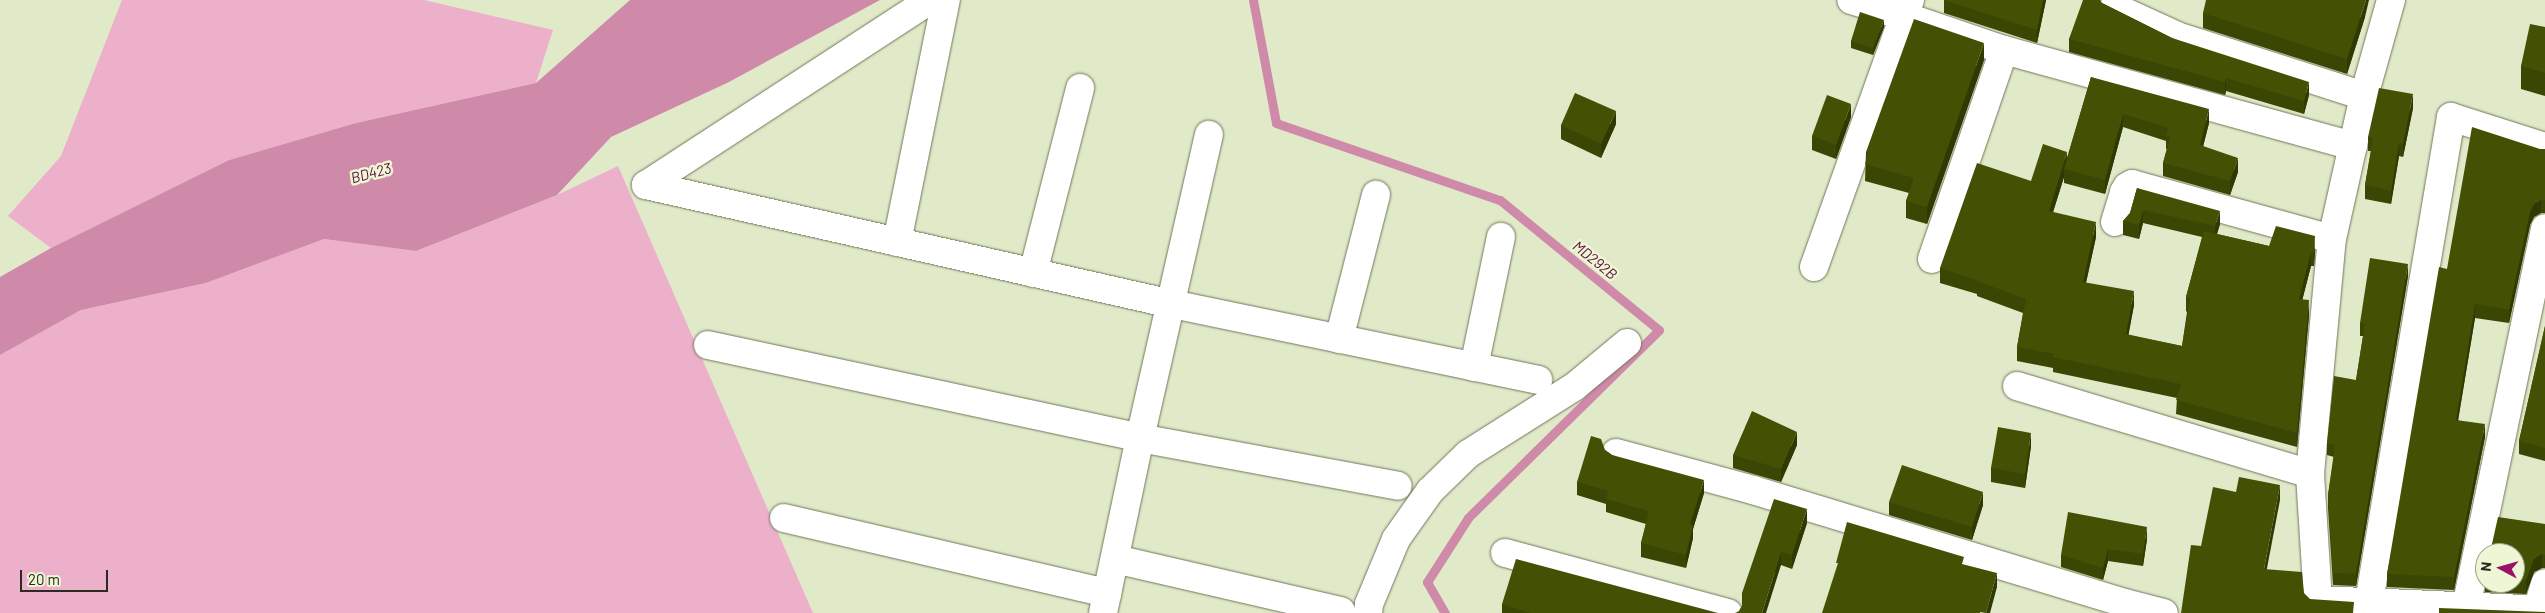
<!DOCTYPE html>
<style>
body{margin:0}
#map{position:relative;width:2545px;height:613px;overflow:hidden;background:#e0e9c8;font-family:Barlow,sans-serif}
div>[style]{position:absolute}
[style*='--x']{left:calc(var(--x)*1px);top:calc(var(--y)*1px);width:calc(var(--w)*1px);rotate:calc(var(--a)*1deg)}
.green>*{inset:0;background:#ecb0cb}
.water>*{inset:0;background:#cf89a9}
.stream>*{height:9px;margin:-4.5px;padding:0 4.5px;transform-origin:4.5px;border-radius:4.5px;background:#cf89a9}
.roads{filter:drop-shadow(0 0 1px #70775a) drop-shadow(0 0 1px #70775a)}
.minor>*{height:28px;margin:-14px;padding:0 14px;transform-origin:14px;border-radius:14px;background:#fff}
.wall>*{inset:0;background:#3a4603}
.shaded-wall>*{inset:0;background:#303903}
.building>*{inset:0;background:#445104}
span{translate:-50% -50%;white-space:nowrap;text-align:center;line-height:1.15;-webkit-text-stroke:5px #edf6d5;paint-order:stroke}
.water-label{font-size:15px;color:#600c3d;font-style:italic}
.north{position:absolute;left:2475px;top:543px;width:50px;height:50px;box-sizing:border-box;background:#edf6d5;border:1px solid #9ea58c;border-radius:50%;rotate:276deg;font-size:14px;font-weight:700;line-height:20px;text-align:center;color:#282b1e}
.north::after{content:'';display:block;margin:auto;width:18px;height:22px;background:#9b1365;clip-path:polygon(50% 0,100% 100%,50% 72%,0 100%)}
.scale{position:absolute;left:20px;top:570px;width:88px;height:22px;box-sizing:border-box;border:2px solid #282b1e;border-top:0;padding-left:6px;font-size:15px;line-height:18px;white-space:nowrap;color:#282b1e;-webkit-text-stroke:4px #edf6d5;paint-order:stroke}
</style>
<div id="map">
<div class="green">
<div style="clip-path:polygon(122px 0,424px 0,553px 30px,536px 83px,356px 123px,229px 160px,51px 248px,8px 216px,61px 156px)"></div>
<div style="clip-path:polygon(618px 166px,813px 613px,0 613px,0 355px,81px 310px,206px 283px,324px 239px,416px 251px,557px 195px)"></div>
</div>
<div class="water">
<div style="clip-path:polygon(630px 0,880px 0,729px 82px,611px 137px,557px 195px,416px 251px,324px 239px,206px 283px,81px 310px,0 355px,0 277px,51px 248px,229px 160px,356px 123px,536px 83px)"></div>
</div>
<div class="stream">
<div style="--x:1253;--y:0;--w:125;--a:79.4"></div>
<div style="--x:1276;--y:123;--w:237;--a:19"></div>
<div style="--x:1500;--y:200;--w:205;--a:39.3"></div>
<div style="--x:1659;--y:330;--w:268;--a:135.5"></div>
<div style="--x:1468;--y:518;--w:76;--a:122.6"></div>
<div style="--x:1427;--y:582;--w:36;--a:60"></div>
</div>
<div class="roads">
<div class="minor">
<div style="--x:930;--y:0;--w:339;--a:146.9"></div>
<div style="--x:646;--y:185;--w:539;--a:12.75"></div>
<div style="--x:1172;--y:304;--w:374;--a:11.7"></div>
<div style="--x:1910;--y:0;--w:17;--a:111"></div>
<div style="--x:1904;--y:16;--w:106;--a:18.8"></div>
<div style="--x:2004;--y:50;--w:362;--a:15.4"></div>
<div style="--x:2114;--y:7;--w:69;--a:24.7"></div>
<div style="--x:2177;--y:36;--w:196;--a:17.8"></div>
<div style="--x:2115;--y:222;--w:31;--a:-73"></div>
<div style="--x:2124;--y:192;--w:6;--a:-59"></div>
<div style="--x:2127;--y:187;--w:6;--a:-31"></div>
<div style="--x:2132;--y:184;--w:207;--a:15.4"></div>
<div style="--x:897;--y:242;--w:247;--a:-78.6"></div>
<div style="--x:1932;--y:259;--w:221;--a:-71"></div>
<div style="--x:1814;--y:267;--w:267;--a:-70.3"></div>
<div style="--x:1904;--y:16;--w:55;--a:-163.2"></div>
<div style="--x:1033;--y:273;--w:191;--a:-75.7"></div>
<div style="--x:1339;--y:339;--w:149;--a:-75.6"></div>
<div style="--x:708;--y:345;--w:442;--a:12.1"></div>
<div style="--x:1140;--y:438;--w:262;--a:10.5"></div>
<div style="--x:1474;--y:367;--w:133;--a:-78.3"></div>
<div style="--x:2017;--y:386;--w:306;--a:16.7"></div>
<div style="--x:2310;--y:474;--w:126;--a:86.4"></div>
<div style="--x:2318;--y:600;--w:227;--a:2.5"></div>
<div style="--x:1616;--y:453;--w:142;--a:15.1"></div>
<div style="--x:1753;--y:490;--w:389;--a:16.9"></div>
<div style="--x:2125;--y:603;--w:40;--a:14.4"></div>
<div style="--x:2310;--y:474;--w:236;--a:-84.7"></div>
<div style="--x:2332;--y:239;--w:147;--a:-77.4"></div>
<div style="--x:2364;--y:96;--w:100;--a:-74.3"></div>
<div style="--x:784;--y:518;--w:332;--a:13.1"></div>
<div style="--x:1505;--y:553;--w:231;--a:15.1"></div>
<div style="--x:1115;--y:559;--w:232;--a:13"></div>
<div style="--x:2369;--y:602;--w:492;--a:-80.4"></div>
<div style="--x:2451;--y:117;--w:99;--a:17.7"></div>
<div style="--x:2466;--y:607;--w:387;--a:-78.2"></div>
<div style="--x:2537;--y:610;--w:28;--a:-73"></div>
<div style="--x:1103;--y:613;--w:179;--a:-78.1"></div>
<div style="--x:1140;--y:438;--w:311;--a:-77.2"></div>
<div style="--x:1368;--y:613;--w:9;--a:-84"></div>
<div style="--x:1369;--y:604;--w:70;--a:-67.4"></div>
<div style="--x:1396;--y:539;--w:59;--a:-54.7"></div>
<div style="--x:1430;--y:491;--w:53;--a:-44.2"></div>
<div style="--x:1468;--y:454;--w:125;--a:-32.3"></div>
<div style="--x:1574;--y:387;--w:69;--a:-39.7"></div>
</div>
</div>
<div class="wall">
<div style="clip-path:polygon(1944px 0,2046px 0,2037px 43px,1944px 13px)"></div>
<div style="clip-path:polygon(2102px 3px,2172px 38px,2309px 95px,2304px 114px,2226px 91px,2225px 95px,2069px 52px,2069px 39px)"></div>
<div style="clip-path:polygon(2203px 13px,2365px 17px,2347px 74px,2203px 28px)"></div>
<div style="clip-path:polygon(1884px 27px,1873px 55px,1851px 48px,1851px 41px)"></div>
<div style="clip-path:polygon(2545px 27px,2545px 96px,2521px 89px,2521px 66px)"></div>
<div style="clip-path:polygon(1984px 60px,1927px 224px,1906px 218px,1906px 201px,1909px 193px,1865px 181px,1866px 152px)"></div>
<div style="clip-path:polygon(2091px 77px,2209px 123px,2203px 146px,2238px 172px,2230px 195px,2163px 176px,2163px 163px,2167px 149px,2166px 149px,2166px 141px,2123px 127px,2105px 194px,2064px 183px,2064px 177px,2053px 212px,2096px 237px,2086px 283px,2134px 305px,2128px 335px,2182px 346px,2187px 312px,2186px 311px,2186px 297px,2202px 237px,2143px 223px,2139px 239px,2123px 235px,2123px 221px,2130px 213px,2137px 188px,2220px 224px,2217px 234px,2269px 246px,2315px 251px,2314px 266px,2311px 266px,2302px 300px,2309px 315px,2297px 447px,2176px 414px,2177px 398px,2053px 372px,2053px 368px,2017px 361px,2017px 347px,2023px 313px,1977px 296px,1977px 294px,1940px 283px,1940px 268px,2031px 181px,2067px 158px)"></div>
<div style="clip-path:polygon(2413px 108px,2403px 157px,2399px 156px,2391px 204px,2365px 199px,2365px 185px,2371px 151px,2368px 151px,2368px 137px)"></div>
<div style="clip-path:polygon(1851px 117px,1836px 159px,1812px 150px,1812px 136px)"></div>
<div style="clip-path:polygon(1616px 124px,1601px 158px,1561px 139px,1561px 125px)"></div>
<div style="clip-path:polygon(2540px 149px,2545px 149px,2545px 213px,2541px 213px,2534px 217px,2530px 225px,2509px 323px,2475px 318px,2458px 420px,2485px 437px,2454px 590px,2387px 587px,2387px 574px,2447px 269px)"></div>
<div style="clip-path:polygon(2408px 276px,2356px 586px,2333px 585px,2328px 508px,2328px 495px,2334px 457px,2327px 455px,2327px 443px,2356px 380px,2363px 336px,2360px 336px,2360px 323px)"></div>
<div style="clip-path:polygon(2545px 326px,2545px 461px,2519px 454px,2519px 441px)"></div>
<div style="clip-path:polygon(1797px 445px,1781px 482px,1733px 468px,1733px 455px)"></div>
<div style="clip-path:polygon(2031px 446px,2025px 488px,1991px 482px,1991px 468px)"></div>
<div style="clip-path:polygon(1605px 450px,1612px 455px,1704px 493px,1693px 529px,1693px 538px,1686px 568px,1641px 557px,1641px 543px,1646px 524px,1606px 512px,1606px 504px,1577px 495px,1577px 482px)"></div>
<div style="clip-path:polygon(1889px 502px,1983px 505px,1972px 540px,1889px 515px)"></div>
<div style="clip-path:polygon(1807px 523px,1792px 569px,1781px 565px,1739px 611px,1742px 606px,1742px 593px)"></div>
<div style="clip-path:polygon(2545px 524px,2545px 568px,2542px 568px,2534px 572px,2526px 594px,2485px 592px,2485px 583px,2515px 583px,2515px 553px)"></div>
<div style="clip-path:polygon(2147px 539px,2143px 566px,2108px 561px,2103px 580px,2061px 567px,2061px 555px)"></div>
<div style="clip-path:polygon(1502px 604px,1718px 613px,1502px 613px)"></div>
</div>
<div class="shaded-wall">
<div style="clip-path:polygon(2043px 0,2046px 0,2037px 43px,2037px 30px)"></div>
<div style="clip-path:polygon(2366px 0,2369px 0,2365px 17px,2347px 74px,2347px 59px)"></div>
<div style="clip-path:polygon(1884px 20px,1884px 27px,1873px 55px,1873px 48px)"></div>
<div style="clip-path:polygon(1984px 43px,1984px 60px,1927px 224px,1927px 207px)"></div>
<div style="clip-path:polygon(2226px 78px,2226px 91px,2225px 95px,2225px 82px)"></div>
<div style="clip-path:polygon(2309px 82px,2309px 95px,2304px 114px,2304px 101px)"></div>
<div style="clip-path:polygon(2413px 94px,2413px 108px,2403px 157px,2403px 144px)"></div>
<div style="clip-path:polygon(1851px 104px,1851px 117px,1836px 159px,1836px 145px)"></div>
<div style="clip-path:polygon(2209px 109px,2209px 123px,2200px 159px,2200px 145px)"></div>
<div style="clip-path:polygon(1616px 111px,1616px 124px,1601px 158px,1601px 144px)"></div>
<div style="clip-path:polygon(2123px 114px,2123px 127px,2105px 194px,2105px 180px)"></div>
<div style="clip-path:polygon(2399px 143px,2399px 156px,2391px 204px,2391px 191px)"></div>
<div style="clip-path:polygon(2067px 152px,2067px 167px,2064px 169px,2064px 177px,2049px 225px,2049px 211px)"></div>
<div style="clip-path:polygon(2238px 158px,2238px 172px,2230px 195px,2230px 181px)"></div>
<div style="clip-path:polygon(2541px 200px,2541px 213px,2534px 217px,2530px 225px,2509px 323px,2509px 310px,2530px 212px,2534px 204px)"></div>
<div style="clip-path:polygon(2143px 210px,2143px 223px,2139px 239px,2139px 225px)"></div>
<div style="clip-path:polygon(2220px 211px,2220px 224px,2215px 240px,2215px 226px)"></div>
<div style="clip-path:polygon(2096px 222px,2096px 237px,2083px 296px,2083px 282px)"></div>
<div style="clip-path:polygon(2315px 236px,2315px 251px,2314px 266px,2314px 252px)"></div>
<div style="clip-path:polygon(2311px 252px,2311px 266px,2299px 313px,2299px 299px)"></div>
<div style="clip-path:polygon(2408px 264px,2408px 276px,2356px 586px,2356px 574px)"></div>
<div style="clip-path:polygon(2134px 291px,2134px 305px,2126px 349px,2126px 334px)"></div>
<div style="clip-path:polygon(2309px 300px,2309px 315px,2297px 447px,2297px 433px)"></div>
<div style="clip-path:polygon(2475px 304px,2475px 318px,2456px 433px,2456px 420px)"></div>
<div style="clip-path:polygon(2485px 424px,2485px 437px,2454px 590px,2454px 577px)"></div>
<div style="clip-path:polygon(1797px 432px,1797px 445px,1781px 482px,1781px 469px)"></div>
<div style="clip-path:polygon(2031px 433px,2031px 446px,2025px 488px,2025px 474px)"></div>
<div style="clip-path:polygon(1704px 480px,1704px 493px,1693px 529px,1693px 538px,1686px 568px,1686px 555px,1690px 524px)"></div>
<div style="clip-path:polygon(2280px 485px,2280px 500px,2264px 584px,2264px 569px)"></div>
<div style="clip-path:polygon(1983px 492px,1983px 505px,1972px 540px,1972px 527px)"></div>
<div style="clip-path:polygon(1807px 509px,1807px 523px,1792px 569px,1792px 555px)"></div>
<div style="clip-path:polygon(2147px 527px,2147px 539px,2143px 566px,2143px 554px)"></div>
<div style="clip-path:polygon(2108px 549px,2108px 561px,2103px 580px,2103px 568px)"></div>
<div style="clip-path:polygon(1781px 552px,1781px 565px,1766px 613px,1762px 613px)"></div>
<div style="clip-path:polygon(2542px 554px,2542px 568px,2534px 572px,2526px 594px,2526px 580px,2534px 559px)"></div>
<div style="clip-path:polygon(1997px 573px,1997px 587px,1990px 613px,1986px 613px)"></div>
</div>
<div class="building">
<div style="clip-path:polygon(1944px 0,2043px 0,2037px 30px)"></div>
<div style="clip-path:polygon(2083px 0,2100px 0,2102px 3px,2172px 38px,2309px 82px,2304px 101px,2226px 78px,2225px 82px,2069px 39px)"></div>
<div style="clip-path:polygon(2206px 0,2366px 0,2347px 59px,2203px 13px)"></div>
<div style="clip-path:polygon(1860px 12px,1884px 20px,1873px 48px,1851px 41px)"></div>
<div style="clip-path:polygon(1914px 19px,1984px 43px,1927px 207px,1906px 201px,1914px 178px,1865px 164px,1868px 153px,1866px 152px)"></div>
<div style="clip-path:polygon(2530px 24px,2545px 27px,2545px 73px,2521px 66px)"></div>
<div style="clip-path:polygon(2091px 77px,2209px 109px,2200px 145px,2238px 158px,2230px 181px,2163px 163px,2170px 137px,2166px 135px,2168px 128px,2123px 114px,2105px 180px,2064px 169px)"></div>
<div style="clip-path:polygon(2379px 88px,2413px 94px,2403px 144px,2399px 143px,2391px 191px,2365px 185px,2373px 138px,2368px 137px)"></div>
<div style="clip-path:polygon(1575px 93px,1616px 111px,1601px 144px,1561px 125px)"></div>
<div style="clip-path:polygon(1827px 95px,1851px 104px,1836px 145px,1812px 136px)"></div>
<div style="clip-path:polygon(2472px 127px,2540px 149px,2545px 149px,2545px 200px,2541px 200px,2534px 204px,2530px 212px,2509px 310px,2475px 304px,2456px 420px,2485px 424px,2454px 577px,2387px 574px,2439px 267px,2447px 269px)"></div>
<div style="clip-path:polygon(2043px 144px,2067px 152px,2049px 211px,2096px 222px,2083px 282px,2134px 291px,2126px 334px,2182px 346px,2190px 298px,2186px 297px,2204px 231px,2269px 246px,2276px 226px,2315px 236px,2314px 252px,2311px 252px,2299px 299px,2309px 300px,2297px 433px,2176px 400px,2181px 384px,2053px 357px,2054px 354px,2017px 347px,2026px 299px,1977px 281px,1977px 280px,1940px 268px,1977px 163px,2031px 181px)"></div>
<div style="clip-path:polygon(2137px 188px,2220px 211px,2215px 226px,2143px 210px,2139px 225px,2123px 221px,2130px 213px)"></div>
<div style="clip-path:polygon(2370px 258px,2408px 264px,2356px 574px,2333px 573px,2328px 495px,2335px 445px,2327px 443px,2334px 376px,2356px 380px,2365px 324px,2360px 323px)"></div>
<div style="clip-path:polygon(2545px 326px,2545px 448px,2519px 441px)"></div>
<div style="clip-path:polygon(1752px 411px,1797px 432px,1781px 469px,1733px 455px)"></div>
<div style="clip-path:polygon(1998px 427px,2031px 433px,2025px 474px,1991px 468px)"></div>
<div style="clip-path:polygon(1591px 436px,1601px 439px,1605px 450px,1612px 455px,1704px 480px,1690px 524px,1693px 525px,1686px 555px,1641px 543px,1649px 511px,1606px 499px,1608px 491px,1577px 482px)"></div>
<div style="clip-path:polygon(1902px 465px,1983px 492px,1972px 527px,1889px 502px)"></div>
<div style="clip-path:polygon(2239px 477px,2280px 485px,2264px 569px,2302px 572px,2304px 593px,2310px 599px,2354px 602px,2353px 613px,2181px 613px,2191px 545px,2201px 546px,2213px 487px,2236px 492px)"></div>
<div style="clip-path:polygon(1774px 499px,1807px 509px,1792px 555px,1781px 552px,1762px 613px,1735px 613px,1739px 611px,1743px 604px,1742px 593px)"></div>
<div style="clip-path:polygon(2068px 512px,2147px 527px,2143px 554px,2108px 549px,2103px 568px,2061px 555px)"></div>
<div style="clip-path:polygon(2498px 517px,2545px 524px,2545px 555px,2542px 554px,2534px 559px,2526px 580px,2515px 580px,2515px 553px,2490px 553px)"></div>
<div style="clip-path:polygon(1847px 522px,1964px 557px,1962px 564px,1997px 573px,1986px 613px,1980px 612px,1980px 613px,1822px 613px,1838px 563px,1836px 563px)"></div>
<div style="clip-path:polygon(1516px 559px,1718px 613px,1530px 613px,1502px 604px)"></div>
<div style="clip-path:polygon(2439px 608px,2545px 612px,2545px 613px,2439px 613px)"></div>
</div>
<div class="water-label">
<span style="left:371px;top:173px;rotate:-15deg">BD423</span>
<span style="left:1595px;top:260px;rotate:39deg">MD292B</span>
</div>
<div class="north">N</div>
<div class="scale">20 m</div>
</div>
